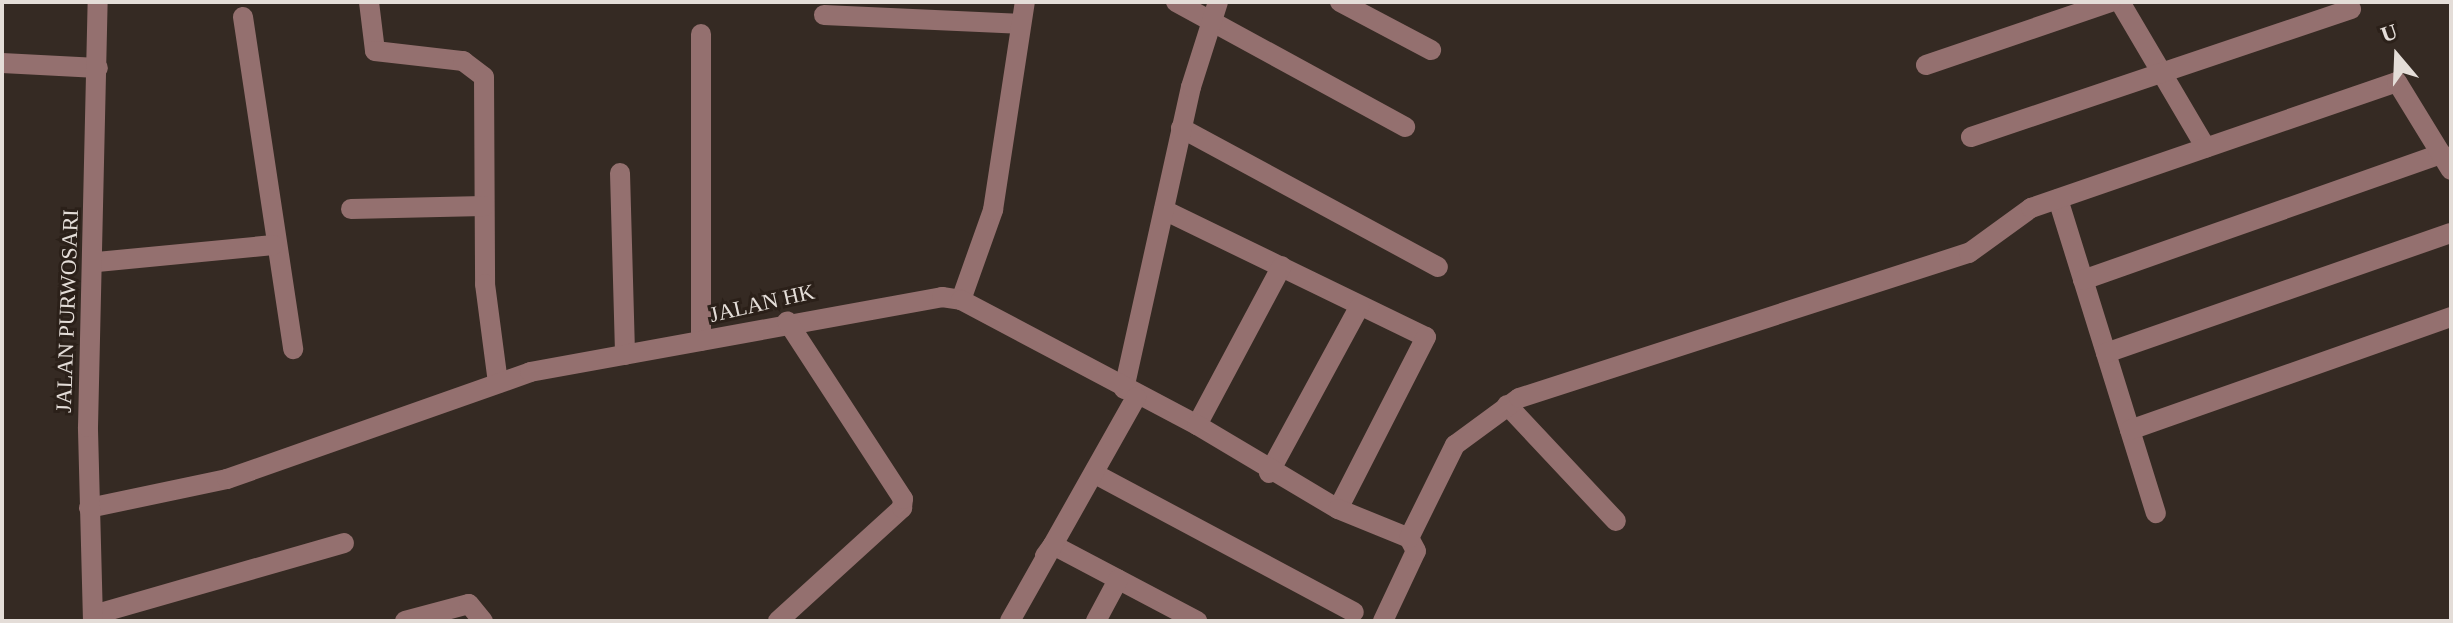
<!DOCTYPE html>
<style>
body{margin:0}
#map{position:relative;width:2453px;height:623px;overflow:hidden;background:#352a23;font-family:"Times New Roman",serif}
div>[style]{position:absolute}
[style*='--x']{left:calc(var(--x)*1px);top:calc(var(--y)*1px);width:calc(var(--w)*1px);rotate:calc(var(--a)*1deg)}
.minor>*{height:20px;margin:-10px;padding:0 10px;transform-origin:10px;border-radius:10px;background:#94706f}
span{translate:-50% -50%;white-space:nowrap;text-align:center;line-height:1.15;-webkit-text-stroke:6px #2b2019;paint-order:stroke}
.street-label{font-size:22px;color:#e4ddd8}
.frame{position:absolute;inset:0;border:4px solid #e4ddd8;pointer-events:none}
.north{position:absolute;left:2357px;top:16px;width:80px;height:80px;-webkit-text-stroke:6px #2b2019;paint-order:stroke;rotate:341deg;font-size:22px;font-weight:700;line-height:32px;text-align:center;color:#e4ddd8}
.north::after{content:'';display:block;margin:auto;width:28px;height:36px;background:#e4ddd8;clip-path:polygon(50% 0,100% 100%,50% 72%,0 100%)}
</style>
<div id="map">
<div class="minor">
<div style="--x:369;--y:2;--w:49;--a:83"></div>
<div style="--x:375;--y:51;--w:89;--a:6.5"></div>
<div style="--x:463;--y:61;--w:26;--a:37"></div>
<div style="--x:484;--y:77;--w:207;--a:89.7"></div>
<div style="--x:485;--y:284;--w:100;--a:82.5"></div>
<div style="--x:1176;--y:2;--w:261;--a:28.6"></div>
<div style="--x:1340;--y:2;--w:103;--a:27.8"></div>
<div style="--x:2120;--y:2;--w:169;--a:59.5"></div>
<div style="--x:824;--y:15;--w:196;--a:2.6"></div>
<div style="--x:243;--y:17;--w:336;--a:81.4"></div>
<div style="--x:2;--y:63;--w:96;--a:3"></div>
<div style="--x:1926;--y:65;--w:195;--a:-18.8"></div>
<div style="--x:1181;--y:128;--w:292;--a:28.4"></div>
<div style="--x:1971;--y:137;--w:401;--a:-18.6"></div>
<div style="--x:620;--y:173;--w:182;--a:88.4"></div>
<div style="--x:2058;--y:199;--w:329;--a:72.7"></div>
<div style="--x:351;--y:209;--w:133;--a:-1.3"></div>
<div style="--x:1164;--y:210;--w:291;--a:25.9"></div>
<div style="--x:1426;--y:337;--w:193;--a:117.1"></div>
<div style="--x:97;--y:262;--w:177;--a:-5.5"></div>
<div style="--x:2083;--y:280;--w:380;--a:-19.4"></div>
<div style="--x:961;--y:300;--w:96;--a:-70.4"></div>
<div style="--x:993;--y:210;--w:210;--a:-81.3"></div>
<div style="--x:701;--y:341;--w:307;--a:-90"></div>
<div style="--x:2106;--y:353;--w:365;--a:-19.2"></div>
<div style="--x:1124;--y:389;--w:309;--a:-77.5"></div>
<div style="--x:1191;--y:87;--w:89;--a:-72.4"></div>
<div style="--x:1507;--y:405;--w:159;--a:46.8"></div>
<div style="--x:1197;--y:425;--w:180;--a:-61.9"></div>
<div style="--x:2130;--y:430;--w:340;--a:-19.4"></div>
<div style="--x:1269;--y:473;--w:189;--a:-61.5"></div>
<div style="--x:1097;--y:475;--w:291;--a:28.1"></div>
<div style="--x:89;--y:508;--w:141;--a:-11.9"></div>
<div style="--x:227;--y:479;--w:321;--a:-19.4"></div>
<div style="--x:530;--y:372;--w:419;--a:-10.3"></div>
<div style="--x:942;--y:297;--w:19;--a:9"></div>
<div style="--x:961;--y:300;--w:267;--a:27.9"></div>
<div style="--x:1197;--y:425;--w:164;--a:30.8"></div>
<div style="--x:1338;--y:509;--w:77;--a:22.2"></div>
<div style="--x:1045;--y:556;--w:14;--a:-54"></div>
<div style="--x:1053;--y:545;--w:163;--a:27.8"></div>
<div style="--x:93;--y:615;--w:261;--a:-16"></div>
<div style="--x:93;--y:621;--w:194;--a:-91.5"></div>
<div style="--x:88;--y:427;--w:425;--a:-88.7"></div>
<div style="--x:405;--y:621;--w:66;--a:-14.9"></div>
<div style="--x:469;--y:604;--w:22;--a:51"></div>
<div style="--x:778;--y:621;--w:168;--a:-42.3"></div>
<div style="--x:902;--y:508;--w:9;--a:-84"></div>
<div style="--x:903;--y:499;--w:212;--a:-123.1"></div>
<div style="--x:1010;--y:621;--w:257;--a:-60.6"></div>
<div style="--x:1096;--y:621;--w:47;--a:-61.8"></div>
<div style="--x:1383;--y:621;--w:77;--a:-64.8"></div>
<div style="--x:1416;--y:551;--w:15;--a:-118"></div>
<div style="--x:1409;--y:538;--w:104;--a:-63.7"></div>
<div style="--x:1455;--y:445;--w:79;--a:-36.3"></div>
<div style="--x:1519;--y:398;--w:473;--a:-17.9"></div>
<div style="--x:1969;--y:253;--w:77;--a:-36"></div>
<div style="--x:2031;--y:208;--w:387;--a:-19"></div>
<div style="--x:2397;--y:82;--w:103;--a:58.5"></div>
</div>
<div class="street-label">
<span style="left:762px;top:303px;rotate:-13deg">JALAN HK</span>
<span style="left:67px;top:311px;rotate:-88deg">JALAN PURWOSARI</span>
</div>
<div class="frame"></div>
<div class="north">U</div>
</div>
